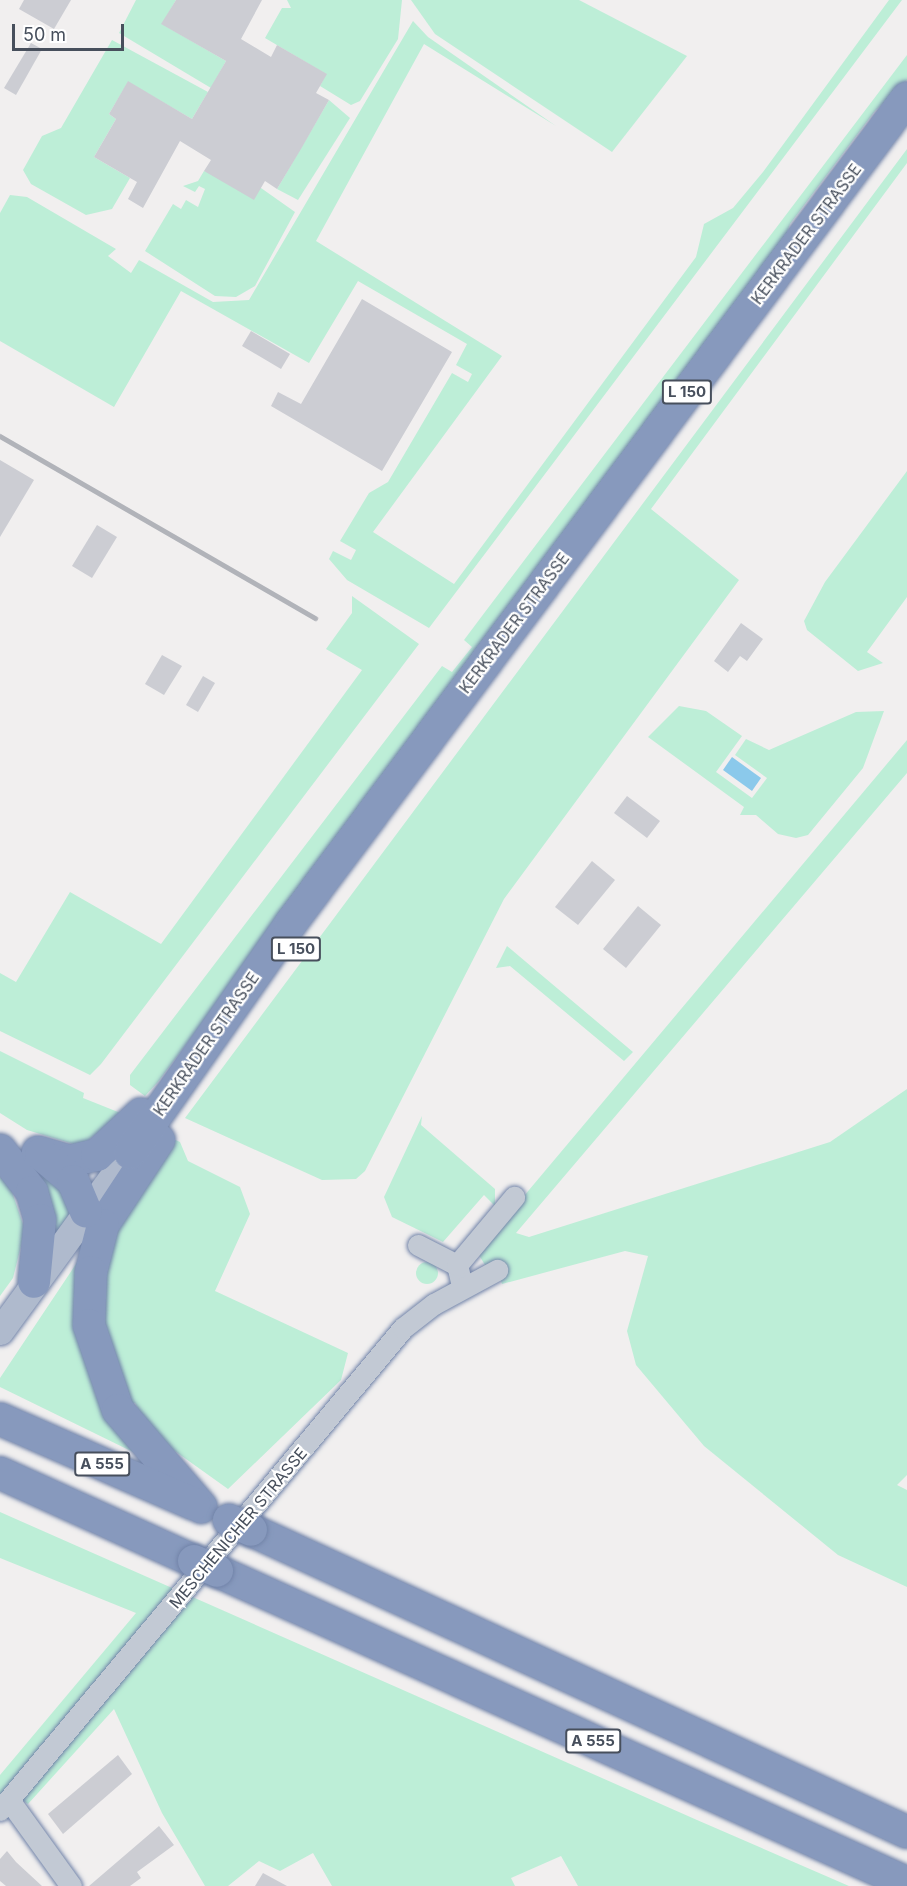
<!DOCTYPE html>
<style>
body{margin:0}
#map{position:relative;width:907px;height:1886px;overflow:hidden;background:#f1efef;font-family:Inter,sans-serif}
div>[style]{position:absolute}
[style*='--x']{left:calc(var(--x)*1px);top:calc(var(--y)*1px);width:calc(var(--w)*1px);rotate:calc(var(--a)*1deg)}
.green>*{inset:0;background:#bdeed7}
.round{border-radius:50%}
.water>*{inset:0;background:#8bc9eb}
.building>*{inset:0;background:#cccdd3}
.roads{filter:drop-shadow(0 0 2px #7284a9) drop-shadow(0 0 2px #7284a9)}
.minor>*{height:21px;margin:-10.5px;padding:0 10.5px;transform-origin:10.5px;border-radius:10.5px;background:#c2c9d4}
.major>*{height:27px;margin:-13.5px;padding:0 13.5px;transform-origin:13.5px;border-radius:13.5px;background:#afbacd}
.highway>*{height:32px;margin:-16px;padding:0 16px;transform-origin:16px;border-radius:16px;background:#8799bd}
.rail>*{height:4.5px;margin:-2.25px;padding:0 2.25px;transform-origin:2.25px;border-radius:2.25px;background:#b1b3b9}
.bridges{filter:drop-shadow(0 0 2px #7284a9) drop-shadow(0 0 2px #7284a9)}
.highway-bridge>*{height:32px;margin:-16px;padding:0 16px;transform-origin:16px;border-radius:16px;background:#8799bd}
span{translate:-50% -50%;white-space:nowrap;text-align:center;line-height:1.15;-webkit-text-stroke:4.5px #fff;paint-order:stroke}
.shield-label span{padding:2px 4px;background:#fff;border:2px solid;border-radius:4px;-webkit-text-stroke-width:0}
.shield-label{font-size:15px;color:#474f5c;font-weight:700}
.street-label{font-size:16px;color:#474f5c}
.scale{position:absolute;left:12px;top:24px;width:112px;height:27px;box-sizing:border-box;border:3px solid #474f5c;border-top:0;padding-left:8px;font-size:18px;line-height:21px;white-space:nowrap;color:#474f5c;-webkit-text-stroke:4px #fff;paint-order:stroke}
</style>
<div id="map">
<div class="green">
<div style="clip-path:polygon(136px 0,176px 0,162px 24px,226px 61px,211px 88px,119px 33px)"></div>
<div style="clip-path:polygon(287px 0,402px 0,398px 39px,360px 101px,351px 105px,320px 86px,326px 74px,265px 38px,282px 8px,291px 8px)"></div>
<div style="clip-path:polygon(411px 0,579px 0,687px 56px,612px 152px,435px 34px)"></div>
<div style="clip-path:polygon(889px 0,902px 0,429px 628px,347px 580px,329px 559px,333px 551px,351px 560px,356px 550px,340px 541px,369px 493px,388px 482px,452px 373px,468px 382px,472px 374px,456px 365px,467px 344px,358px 281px,309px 363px,181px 291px,114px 407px,0 341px,0 213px,10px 195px,27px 197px,116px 249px,108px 256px,131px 273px,139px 260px,213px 302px,249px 300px,413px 21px,428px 37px,556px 126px,424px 44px,316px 241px,502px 356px,373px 532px,454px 584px,696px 257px,704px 224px,733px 208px,763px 172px)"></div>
<div style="clip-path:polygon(112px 40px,208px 92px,192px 119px,128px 82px,109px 114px,116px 119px,94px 157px,130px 178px,112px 209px,86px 215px,31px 184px,23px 170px,42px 136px,61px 128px)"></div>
<div style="clip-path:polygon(907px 55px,907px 80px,875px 111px,790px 224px,782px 247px,158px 1082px,145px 1096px,130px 1085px,130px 1075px,442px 666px,452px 672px,472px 647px,464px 640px,485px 612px)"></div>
<div style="clip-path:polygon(329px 100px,350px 118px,298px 200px,277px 189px)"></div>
<div style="clip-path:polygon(907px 149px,907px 163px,651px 509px,739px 580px,504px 899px,365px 1171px,356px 1179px,322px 1180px,185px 1118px)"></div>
<div style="clip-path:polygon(204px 171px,261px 188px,295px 212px,255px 286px,236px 297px,215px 296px,145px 251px,173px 204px,181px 209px,186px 200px,198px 207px,205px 189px,199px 186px,195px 192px,183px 186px,198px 181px)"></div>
<div style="clip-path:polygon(907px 471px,907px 597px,867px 652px,883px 663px,858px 671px,807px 630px,804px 621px,825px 582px)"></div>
<div style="clip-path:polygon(352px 596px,419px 644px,101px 1064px,90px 1075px,0 1031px,0 973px,16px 982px,70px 892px,161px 944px,362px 670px,326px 649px,352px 613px)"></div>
<div style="clip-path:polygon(679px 706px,706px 711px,742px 736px,716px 772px,752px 798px,767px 778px,735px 755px,746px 739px,769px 750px,856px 712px,884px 711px,863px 768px,808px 835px,796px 838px,778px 834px,756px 815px,740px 815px,744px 807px,648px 737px)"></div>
<div style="clip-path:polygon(907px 740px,907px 773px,516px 1233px,529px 1237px,830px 1142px,907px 1089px,907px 1475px,897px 1485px,907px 1490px,907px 1587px,838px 1555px,704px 1446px,636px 1365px,627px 1331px,648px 1256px,625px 1251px,502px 1284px,495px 1262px,485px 1265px,477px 1252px)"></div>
<div style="clip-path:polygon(507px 946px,545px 978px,633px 1052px,624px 1061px,510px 966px,496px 968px)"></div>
<div style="clip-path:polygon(0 1051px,84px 1093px,83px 1098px,123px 1114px,80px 1146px,27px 1130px,0 1113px)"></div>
<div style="clip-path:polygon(422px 1116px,421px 1125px,495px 1189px,495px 1206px,484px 1195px,443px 1242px,392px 1217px,384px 1197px)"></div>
<div style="clip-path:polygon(171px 1138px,180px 1142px,188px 1161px,240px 1187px,250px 1214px,215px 1291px,348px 1353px,341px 1380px,228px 1489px,151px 1434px,135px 1403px,128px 1405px,100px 1342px,105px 1249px)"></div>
<div style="clip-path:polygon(18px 1149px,76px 1204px,54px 1236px)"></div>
<div style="clip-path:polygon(0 1177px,10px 1186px,25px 1230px,13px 1278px,0 1296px)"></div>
<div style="clip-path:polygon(78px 1261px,81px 1341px,96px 1396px,135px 1453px,0 1387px,0 1378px)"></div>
<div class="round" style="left:416px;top:1262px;width:22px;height:22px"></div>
<div style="clip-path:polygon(0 1512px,697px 1820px,849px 1886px,578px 1886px,561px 1856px,511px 1878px,515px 1886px,332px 1886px,313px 1853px,280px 1871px,259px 1861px,228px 1886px,205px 1886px,162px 1813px,114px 1709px,28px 1804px,8px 1790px,0 1800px,0 1775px,136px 1613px,0 1558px)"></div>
</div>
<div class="water">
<div style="clip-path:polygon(732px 757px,761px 778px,752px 791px,723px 770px)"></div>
</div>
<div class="building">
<div style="clip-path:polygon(24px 0,71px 0,54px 29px,19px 9px)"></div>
<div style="clip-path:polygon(176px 0,262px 0,241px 39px,271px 57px,277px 45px,327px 74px,316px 93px,329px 100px,301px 149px,277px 189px,265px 181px,254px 200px,204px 171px,211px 160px,180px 141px,143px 208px,128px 199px,137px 182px,94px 157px,116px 119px,109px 114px,128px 81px,192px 119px,226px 61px,161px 24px)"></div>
<div style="clip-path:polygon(31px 43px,42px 49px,16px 95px,4px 88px)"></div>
<div style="clip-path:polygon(362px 299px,452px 352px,382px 471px,271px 406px,278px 392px,301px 404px)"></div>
<div style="clip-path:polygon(251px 331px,290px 354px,281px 369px,242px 346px)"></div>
<div style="clip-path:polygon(0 460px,34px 480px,0 537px)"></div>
<div style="clip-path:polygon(97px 525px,117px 537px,92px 578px,72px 566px)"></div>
<div style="clip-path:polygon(741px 623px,763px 639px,747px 661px,740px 656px,728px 672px,714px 661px)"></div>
<div style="clip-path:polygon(162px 655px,182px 666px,164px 695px,145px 684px)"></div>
<div style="clip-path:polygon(203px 676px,215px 683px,198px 712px,186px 705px)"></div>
<div style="clip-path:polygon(627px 796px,660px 821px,647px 838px,614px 813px)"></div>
<div style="clip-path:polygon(592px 861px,615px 880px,578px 925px,555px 907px)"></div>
<div style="clip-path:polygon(638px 906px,661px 925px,626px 968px,603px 949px)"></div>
<div style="clip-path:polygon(118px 1755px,132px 1774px,63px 1834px,48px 1814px)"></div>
<div style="clip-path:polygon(159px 1826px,174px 1845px,137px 1872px,141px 1878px,130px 1886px,89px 1886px)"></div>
<div style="clip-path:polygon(7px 1851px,16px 1862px,42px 1886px,6px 1886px,0 1881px,0 1859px)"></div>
<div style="clip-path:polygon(263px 1873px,287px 1886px,255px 1886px)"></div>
</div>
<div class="roads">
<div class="minor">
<div style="--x:418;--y:1245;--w:44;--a:27.1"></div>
<div style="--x:462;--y:1286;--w:22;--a:-103"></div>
<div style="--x:457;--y:1265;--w:89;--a:-50"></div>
<div style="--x:9;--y:1800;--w:106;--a:54.2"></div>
<div style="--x:0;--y:1810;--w:628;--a:-50.1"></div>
<div style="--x:403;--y:1328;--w:39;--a:-38"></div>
<div style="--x:434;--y:1304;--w:72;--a:-28.4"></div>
</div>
<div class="major">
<div style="--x:0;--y:1331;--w:220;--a:-53.9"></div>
</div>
<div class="highway">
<div style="--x:159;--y:1140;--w:102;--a:123.4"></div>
<div style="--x:103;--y:1225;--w:49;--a:104.3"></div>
<div style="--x:91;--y:1272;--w:53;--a:92.2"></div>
<div style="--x:89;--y:1325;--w:90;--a:71.2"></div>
<div style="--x:118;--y:1410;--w:128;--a:49.4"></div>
<div style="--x:0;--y:1150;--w:53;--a:52.7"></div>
<div style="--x:32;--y:1192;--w:29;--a:74"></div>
<div style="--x:40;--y:1220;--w:62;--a:95.5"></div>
<div style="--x:38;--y:1152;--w:33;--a:16"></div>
<div style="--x:70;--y:1161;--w:28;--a:-13"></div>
<div style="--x:97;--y:1155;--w:60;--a:-43"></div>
<div style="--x:130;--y:1153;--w:281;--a:-55"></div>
<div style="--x:291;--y:923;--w:1030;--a:-53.25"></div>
<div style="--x:41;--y:1154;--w:42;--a:40.2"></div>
<div style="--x:73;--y:1181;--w:33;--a:67"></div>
<div style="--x:0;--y:1419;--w:212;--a:23.7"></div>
<div style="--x:0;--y:1473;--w:213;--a:24.4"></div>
<div style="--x:251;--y:1530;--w:722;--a:24.72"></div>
<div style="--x:217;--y:1571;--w:757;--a:24.33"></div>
</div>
</div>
<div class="rail">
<div style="--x:0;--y:436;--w:364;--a:30"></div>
</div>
<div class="bridges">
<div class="highway-bridge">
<div style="--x:229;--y:1520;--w:24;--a:24"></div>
<div style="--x:194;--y:1561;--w:25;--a:23"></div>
</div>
</div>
<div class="shield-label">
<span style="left:687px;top:392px">L 150</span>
<span style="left:296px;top:949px">L 150</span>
<span style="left:102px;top:1464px">A 555</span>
<span style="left:593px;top:1741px">A 555</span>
</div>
<div class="street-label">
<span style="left:806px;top:234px;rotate:-53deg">KERKRADER STRASSE</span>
<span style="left:514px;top:623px;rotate:-53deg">KERKRADER STRASSE</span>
<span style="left:206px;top:1044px;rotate:-55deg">KERKRADER STRASSE</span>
<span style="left:238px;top:1528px;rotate:-50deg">MESCHENICHER STRASSE</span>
</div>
<div class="scale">50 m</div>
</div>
